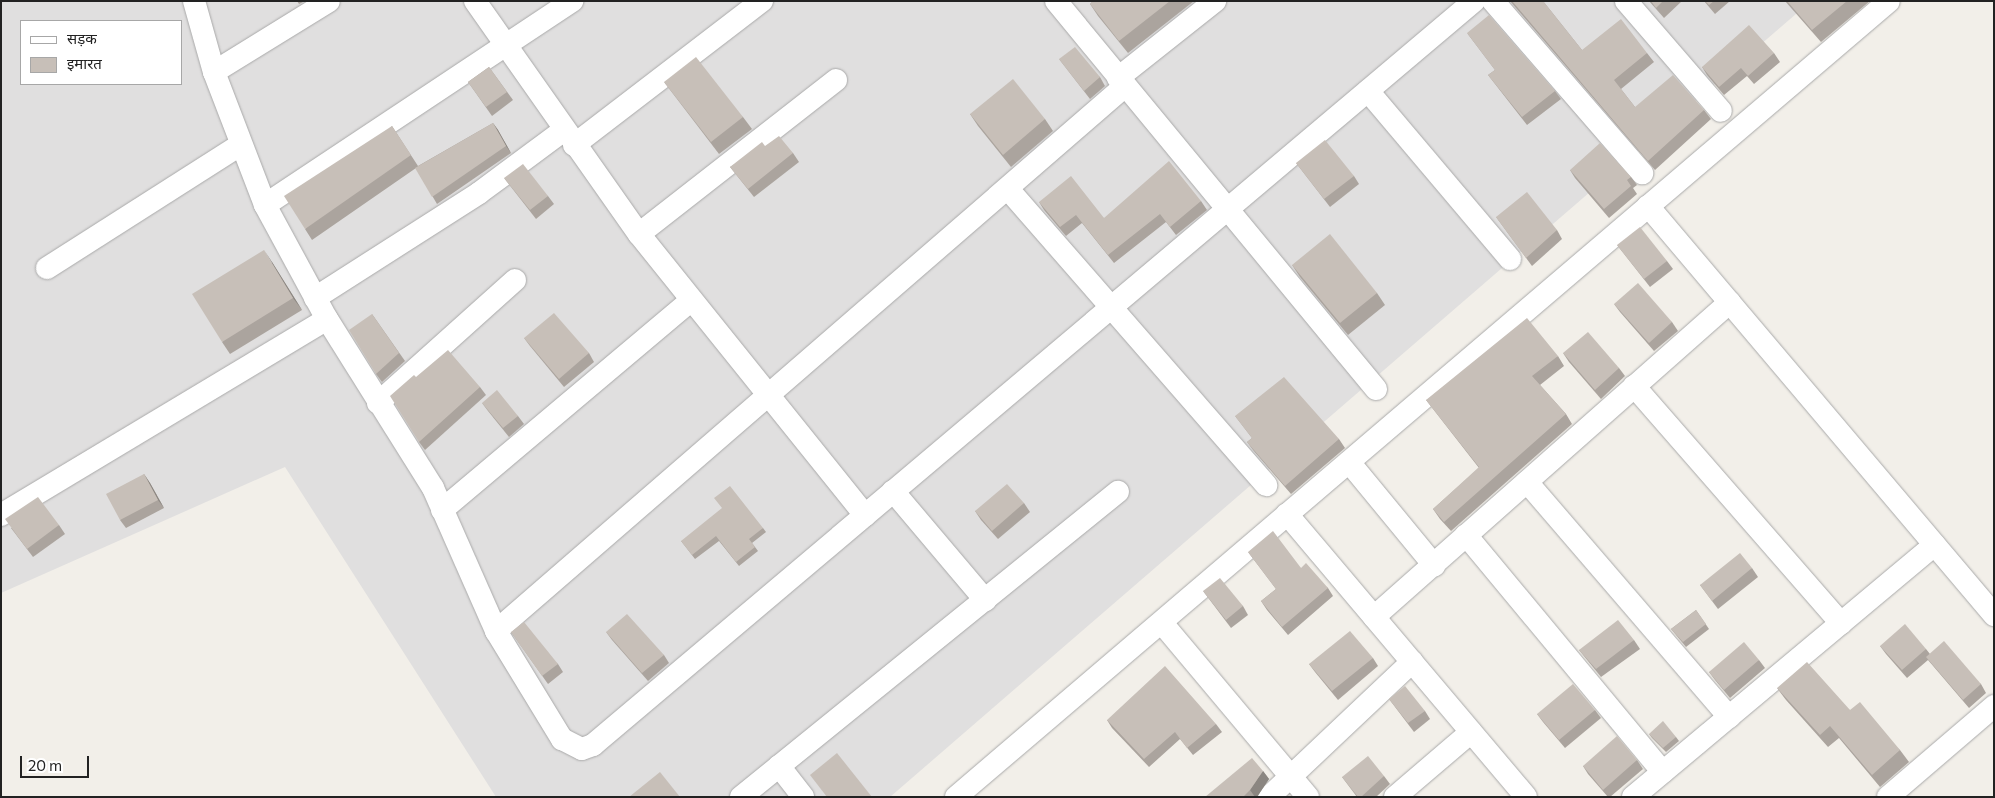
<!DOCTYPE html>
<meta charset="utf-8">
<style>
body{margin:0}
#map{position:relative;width:1995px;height:798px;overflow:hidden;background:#f2efe9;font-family:Commissioner,"Noto Sans Devanagari",sans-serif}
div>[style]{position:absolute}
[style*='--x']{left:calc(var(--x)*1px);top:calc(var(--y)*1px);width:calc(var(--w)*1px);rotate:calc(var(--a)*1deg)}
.residential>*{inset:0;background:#e0dfdf}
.roads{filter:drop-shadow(0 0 1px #a9a9a9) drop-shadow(0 0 1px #a9a9a9)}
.minor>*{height:22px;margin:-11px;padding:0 11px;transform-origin:11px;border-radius:11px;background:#fff}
.wall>*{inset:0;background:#aba49e}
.shaded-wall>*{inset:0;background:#8b8681}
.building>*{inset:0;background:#c7bfb8}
span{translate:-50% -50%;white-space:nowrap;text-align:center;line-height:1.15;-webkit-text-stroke:5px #fff;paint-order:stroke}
.frame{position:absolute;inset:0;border:2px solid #222;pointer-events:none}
.legend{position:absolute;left:20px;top:20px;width:162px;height:65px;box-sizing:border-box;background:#fff;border:1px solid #a7a7a7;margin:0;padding:6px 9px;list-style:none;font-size:15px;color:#222}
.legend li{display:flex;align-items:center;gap:10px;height:25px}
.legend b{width:25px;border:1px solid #a7a7a7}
.scale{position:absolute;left:20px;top:756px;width:69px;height:22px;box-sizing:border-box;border:2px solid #222;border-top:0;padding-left:6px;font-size:15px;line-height:18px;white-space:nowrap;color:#222;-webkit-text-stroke:4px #fff;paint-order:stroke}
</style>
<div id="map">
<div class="residential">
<div style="clip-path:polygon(evenodd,1px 1px,1811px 1px,890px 797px,496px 797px,285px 467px,1px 593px,1px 1px,21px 21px,181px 21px,181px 84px,21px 84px,21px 21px)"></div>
</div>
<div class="roads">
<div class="minor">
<div style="--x:194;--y:1;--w:74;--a:74.3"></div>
<div style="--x:214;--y:72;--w:142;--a:69"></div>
<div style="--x:265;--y:205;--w:130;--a:61.5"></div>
<div style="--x:327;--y:319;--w:199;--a:57.9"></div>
<div style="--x:433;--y:488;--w:156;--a:66.2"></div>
<div style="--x:496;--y:631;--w:127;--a:58.6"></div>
<div style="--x:562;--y:739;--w:22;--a:27"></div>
<div style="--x:582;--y:749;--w:12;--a:-20"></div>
<div style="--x:593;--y:745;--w:1153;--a:-40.18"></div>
<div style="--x:475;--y:1;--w:285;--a:54.9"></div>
<div style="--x:639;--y:234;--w:361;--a:51.2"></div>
<div style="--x:1056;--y:1;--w:503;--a:50.49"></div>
<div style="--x:1493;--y:1;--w:228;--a:49.1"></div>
<div style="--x:1626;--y:1;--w:145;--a:49.2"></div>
<div style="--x:214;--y:72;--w:135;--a:-31.7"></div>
<div style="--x:1118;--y:78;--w:124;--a:-38.4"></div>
<div style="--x:1368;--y:91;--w:220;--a:49.8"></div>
<div style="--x:574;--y:145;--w:237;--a:-37.5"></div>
<div style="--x:1008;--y:189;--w:393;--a:48.9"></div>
<div style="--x:265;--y:205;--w:369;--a:-33.6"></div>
<div style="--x:1648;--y:206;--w:536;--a:49.77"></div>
<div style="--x:639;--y:234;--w:250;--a:-38"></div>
<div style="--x:47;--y:268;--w:229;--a:-32.5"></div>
<div style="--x:315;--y:298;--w:195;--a:-32.6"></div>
<div style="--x:479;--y:193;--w:106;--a:-36.5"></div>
<div style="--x:1634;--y:386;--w:315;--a:48.9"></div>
<div style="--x:378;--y:403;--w:184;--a:-41.9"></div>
<div style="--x:1349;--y:462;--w:134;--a:50.5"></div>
<div style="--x:1527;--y:482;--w:310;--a:49.3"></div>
<div style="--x:893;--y:491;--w:143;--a:49.8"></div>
<div style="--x:442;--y:510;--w:324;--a:-40.1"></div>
<div style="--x:1287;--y:514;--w:370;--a:49.8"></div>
<div style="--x:1;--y:515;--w:380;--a:-31"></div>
<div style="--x:1466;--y:535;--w:308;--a:50.3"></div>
<div style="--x:1374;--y:617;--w:475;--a:-41.5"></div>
<div style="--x:1162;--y:623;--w:227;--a:50"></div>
<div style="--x:496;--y:631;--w:832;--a:-40.91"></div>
<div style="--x:779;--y:766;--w:39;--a:52"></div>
<div style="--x:741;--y:797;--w:485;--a:-39"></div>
<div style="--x:956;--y:797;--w:1226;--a:-40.47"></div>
<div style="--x:1269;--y:797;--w:197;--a:-43.4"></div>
<div style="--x:1395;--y:797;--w:100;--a:-40.5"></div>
<div style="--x:1633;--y:797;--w:393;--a:-39.9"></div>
<div style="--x:1888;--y:797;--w:140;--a:-40.6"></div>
</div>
</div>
<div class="wall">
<div style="clip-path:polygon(297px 1px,305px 1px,299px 4px)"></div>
<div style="clip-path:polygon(1093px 1px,1194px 1px,1128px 53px,1098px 16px,1090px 4px)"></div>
<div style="clip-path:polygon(1510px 1px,1543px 1px,1582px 50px,1647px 53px,1654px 62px,1621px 89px,1635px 107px,1704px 110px,1711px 119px,1655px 170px)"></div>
<div style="clip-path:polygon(1649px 1px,1682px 1px,1664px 18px)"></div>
<div style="clip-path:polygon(1704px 1px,1730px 1px,1715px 14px)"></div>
<div style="clip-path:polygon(1785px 1px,1870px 1px,1821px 42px)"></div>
<div style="clip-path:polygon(1467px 33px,1555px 91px,1561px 99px,1527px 125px,1488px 75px,1495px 70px)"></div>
<div style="clip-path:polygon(1774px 53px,1780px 62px,1754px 84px,1747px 76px,1724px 95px,1707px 75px,1702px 67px)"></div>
<div style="clip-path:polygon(1059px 59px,1100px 77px,1105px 86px,1090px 99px)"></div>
<div style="clip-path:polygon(489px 67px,513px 100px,492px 116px,468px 82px)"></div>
<div style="clip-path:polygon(664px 82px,743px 117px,752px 129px,719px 154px)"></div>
<div style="clip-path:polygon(970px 114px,1045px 119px,1053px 131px,1011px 167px,978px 126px)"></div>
<div style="clip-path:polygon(493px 123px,498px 130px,511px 153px,437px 204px,416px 168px,312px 240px,305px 229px,392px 126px,418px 166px)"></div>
<div style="clip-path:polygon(765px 146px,793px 153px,799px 162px,754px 197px,730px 167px)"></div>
<div style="clip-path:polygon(1296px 163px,1354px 176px,1359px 184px,1330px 207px)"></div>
<div style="clip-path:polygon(1570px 170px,1631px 177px,1637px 185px,1633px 188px,1637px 194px,1609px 218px,1575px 178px)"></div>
<div style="clip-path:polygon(504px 178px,548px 196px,554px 204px,536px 219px)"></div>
<div style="clip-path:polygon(1201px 201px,1207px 210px,1176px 235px,1166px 222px,1114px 263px,1082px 223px,1066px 236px,1044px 210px,1039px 202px,1104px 218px)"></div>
<div style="clip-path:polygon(1496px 217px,1557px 230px,1562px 239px,1532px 266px)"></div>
<div style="clip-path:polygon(1617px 245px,1667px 261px,1673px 269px,1650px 287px)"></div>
<div style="clip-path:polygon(272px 262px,302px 310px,230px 354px,222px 342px)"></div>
<div style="clip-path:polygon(1292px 265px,1377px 293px,1385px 305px,1348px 335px,1300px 277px)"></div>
<div style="clip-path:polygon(1614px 304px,1672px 322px,1678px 331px,1654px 351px,1620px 312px)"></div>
<div style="clip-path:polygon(372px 314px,405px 361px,382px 382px,376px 374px)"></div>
<div style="clip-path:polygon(524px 338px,589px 353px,594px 362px,564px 387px,530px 346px)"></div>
<div style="clip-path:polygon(1563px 353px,1619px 368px,1625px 376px,1601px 399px,1569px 362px)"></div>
<div style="clip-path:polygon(1558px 356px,1564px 366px,1540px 385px,1566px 414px,1572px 424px,1451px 531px,1440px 519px,1433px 509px,1479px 468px,1426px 400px)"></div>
<div style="clip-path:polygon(416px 377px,480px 387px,486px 395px,425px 450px,419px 442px)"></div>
<div style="clip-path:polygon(482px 403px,518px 416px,524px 424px,509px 437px,488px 411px)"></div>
<div style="clip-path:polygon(1235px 416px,1339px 439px,1345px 448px,1291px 494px,1253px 450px,1247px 442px,1252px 438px)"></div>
<div style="clip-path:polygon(144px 474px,150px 483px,164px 508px,126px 528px,120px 520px)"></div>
<div style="clip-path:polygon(1024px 503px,1030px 512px,998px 539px,981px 520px,975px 511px)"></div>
<div style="clip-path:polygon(59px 525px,65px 534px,33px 557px,11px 528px)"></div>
<div style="clip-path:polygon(763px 528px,766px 532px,752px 543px,758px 551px,739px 566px,719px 541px,695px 559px,681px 541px)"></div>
<div style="clip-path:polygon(1248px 552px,1301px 568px,1328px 588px,1333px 596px,1288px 635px,1267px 610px,1261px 601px,1276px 589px)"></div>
<div style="clip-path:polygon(1752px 568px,1758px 577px,1718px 609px,1700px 585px)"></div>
<div style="clip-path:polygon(1203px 591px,1243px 606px,1248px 615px,1231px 628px)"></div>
<div style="clip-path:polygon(1696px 610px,1709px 629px,1686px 647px,1671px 629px)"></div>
<div style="clip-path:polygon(511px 632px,558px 664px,563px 672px,548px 684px)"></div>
<div style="clip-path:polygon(606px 632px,664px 655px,669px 663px,648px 681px,612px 640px)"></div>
<div style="clip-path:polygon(1634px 640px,1640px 649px,1601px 677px,1579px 650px)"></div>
<div style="clip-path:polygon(1880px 646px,1926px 649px,1930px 654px,1981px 684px,1986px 693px,1969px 708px,1928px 660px,1907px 678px,1886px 654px)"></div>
<div style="clip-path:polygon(1373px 658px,1378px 666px,1338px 700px,1315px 672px,1309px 664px)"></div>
<div style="clip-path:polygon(1759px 660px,1765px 668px,1730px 698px,1715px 680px,1709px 672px)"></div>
<div style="clip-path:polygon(1777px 688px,1850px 710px,1900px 750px,1909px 762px,1880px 787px,1839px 738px,1828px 747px,1786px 700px)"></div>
<div style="clip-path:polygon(1389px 699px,1425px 711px,1430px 719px,1414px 732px)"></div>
<div style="clip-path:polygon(1595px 710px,1601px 718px,1565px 748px,1543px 722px,1537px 714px)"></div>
<div style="clip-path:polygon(1107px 720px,1216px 724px,1222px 732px,1193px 755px,1180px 739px,1149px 767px,1112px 728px)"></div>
<div style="clip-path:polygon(1649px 734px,1676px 737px,1679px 741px,1666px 752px,1652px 738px)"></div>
<div style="clip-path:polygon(1637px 760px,1643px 769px,1610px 797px,1608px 797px,1588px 774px,1583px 766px)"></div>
<div style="clip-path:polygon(1263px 771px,1269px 779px,1257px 797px,1205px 797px)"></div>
<div style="clip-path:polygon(1384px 776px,1390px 784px,1376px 797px,1357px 797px,1342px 777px)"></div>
</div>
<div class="shaded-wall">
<div style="clip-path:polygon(493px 123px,498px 130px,511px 153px,506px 146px)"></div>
<div style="clip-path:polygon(264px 250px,272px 262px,302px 310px,293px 298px)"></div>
<div style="clip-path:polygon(144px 474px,150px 483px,164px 508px,158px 500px)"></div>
<div style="clip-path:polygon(1263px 771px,1269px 779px,1257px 797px,1255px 797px,1250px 790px)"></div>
</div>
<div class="building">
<div style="clip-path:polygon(1093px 1px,1170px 1px,1119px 41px,1090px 4px)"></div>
<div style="clip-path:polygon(1512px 1px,1543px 1px,1582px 50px,1621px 19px,1647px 53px,1614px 80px,1635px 107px,1673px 75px,1704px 110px,1648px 161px)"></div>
<div style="clip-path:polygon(1651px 1px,1663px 1px,1656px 8px)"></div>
<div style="clip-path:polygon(1705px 1px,1714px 1px,1709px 5px)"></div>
<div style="clip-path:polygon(1787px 1px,1847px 1px,1812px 30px)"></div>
<div style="clip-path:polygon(1489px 15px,1555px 91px,1522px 117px,1488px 75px,1495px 70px,1467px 33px)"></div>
<div style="clip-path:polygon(1749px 25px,1774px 53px,1748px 76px,1741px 68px,1719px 87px,1702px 67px)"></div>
<div style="clip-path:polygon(1075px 47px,1100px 77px,1084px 91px,1059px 59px)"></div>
<div style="clip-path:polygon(696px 57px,743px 117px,711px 142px,664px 82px)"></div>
<div style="clip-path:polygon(489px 67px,507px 92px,486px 107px,468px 82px)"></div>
<div style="clip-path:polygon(1013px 79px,1045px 119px,1003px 155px,970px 114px)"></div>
<div style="clip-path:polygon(493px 123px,506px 146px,432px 197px,415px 168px)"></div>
<div style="clip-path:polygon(392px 126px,411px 155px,305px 229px,284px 196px)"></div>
<div style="clip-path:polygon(779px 136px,793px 153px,748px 189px,730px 167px,762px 142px,765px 146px)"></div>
<div style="clip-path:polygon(1325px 140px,1354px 176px,1324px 199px,1296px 163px)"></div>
<div style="clip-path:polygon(1600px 143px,1631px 177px,1627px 180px,1631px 186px,1604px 209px,1570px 170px)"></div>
<div style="clip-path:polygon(1169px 161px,1201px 201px,1170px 227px,1160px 214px,1108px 255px,1076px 215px,1060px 227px,1039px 202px,1071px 176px,1104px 218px)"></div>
<div style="clip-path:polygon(523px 164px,548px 196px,530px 210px,504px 178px)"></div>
<div style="clip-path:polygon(1527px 192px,1557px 230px,1526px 258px,1496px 217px)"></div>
<div style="clip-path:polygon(1640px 227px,1667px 261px,1644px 279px,1617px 245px)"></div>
<div style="clip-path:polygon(1330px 234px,1377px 293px,1340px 323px,1292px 265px)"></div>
<div style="clip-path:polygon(264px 250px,293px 298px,222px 342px,192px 294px)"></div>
<div style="clip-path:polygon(1638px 283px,1672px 322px,1649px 343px,1614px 304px)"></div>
<div style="clip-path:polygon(554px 313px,589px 353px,559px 379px,524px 338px)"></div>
<div style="clip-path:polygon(372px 314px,399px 353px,376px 374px,349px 330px)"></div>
<div style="clip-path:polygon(1527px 318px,1558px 356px,1532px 376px,1566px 414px,1444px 522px,1433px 509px,1479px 467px,1426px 400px)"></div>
<div style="clip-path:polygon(1588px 332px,1619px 368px,1595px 390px,1563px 353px)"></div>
<div style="clip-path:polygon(448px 350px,480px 387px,419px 442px,390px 396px,414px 375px,416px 377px)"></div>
<div style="clip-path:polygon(1284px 377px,1339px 439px,1285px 486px,1247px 442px,1252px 438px,1235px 416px)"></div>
<div style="clip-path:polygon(497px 390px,518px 416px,503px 428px,482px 403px)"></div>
<div style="clip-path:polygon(144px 474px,158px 500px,120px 520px,106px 494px)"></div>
<div style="clip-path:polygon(1007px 484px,1024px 503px,992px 531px,975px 511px)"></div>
<div style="clip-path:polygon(730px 486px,763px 528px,749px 539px,755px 547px,736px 562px,716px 536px,692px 555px,681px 541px,722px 508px,714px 498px)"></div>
<div style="clip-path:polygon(38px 497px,59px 525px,27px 549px,5px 519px)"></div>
<div style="clip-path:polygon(1273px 531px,1301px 568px,1306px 563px,1328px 588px,1282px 627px,1261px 601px,1276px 589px,1248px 552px)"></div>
<div style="clip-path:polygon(1740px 553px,1752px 568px,1712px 601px,1700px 585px)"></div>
<div style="clip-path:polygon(1220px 578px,1243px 606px,1226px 620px,1203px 591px)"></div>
<div style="clip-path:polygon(1696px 610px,1706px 624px,1683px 642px,1671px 629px)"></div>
<div style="clip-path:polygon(627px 614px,664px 655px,642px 673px,606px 632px)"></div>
<div style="clip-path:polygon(1618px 620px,1634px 640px,1596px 669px,1579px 650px)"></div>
<div style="clip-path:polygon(524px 622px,558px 664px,542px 676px,511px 632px)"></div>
<div style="clip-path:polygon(1905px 624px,1926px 649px,1902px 670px,1880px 646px)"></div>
<div style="clip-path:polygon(1350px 631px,1373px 658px,1332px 691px,1309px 664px)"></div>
<div style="clip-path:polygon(1944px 641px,1981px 684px,1963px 700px,1926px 657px)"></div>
<div style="clip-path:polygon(1744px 642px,1759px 660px,1724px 690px,1709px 672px)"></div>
<div style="clip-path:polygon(1807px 662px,1850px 710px,1860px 702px,1900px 750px,1872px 775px,1830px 726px,1820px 735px,1777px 688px)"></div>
<div style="clip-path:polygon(1165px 666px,1216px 724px,1187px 748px,1175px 732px,1144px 759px,1107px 720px)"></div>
<div style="clip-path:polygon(1573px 684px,1595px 710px,1559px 740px,1537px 714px)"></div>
<div style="clip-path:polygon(1405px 686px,1425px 711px,1408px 723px,1389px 699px)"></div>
<div style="clip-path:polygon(1663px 721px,1676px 737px,1663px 748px,1649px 734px)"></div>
<div style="clip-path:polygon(1617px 736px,1637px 760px,1603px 790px,1583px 766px)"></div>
<div style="clip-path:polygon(837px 753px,872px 797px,827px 797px,810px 775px)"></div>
<div style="clip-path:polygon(1368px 756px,1384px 776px,1361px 797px,1358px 797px,1342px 777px)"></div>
<div style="clip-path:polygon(1252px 758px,1263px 771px,1250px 790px,1243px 797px,1205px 797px)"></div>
<div style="clip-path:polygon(660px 772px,680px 797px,629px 797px)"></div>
</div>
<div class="frame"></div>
<ul class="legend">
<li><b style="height:6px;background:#fff"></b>सड़क</li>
<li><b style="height:14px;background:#c7bfb8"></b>इमारत</li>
</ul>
<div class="scale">20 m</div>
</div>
